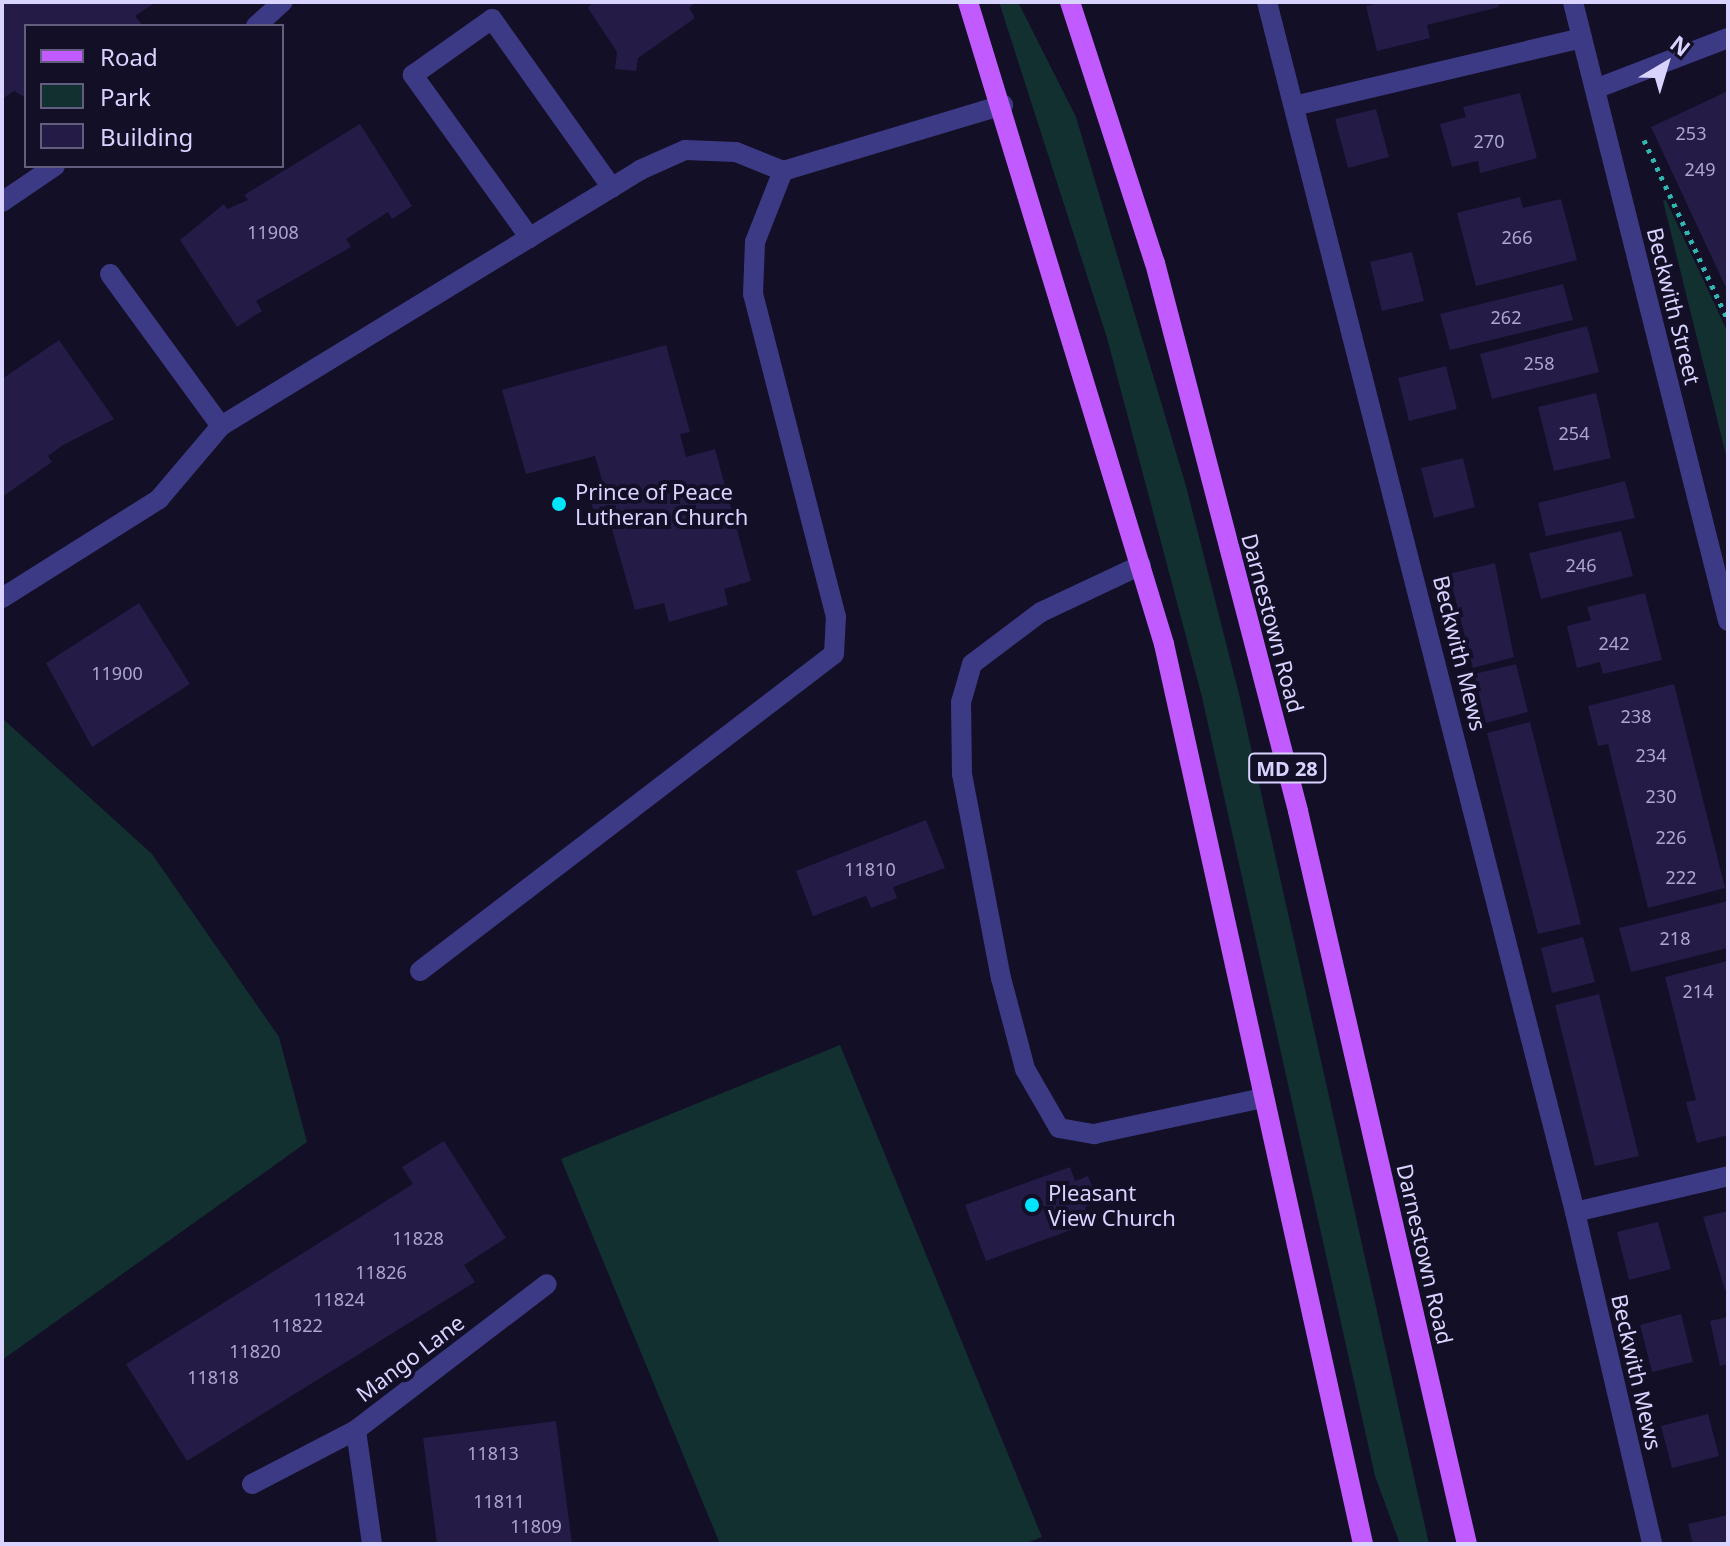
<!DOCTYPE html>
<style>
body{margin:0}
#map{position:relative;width:1730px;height:1546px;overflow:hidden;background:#130f26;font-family:"Noto Sans",sans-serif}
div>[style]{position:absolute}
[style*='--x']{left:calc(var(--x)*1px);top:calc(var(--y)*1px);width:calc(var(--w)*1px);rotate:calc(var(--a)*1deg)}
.green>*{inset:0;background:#12302f}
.building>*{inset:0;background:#241b47}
.path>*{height:5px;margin-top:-2.5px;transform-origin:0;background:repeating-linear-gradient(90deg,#2fb8b0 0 4px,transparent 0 10px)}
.minor>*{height:20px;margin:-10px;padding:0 10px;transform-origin:10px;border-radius:10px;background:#3d3a85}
.major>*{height:20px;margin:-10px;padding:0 10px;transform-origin:10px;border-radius:10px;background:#c25bff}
.dots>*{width:22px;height:22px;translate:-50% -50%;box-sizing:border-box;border:4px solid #130f26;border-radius:50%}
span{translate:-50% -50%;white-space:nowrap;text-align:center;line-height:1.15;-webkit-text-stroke:8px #130f26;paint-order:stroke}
.number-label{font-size:18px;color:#aca6d1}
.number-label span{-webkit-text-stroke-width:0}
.shield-label span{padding:2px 6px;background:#130f26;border:2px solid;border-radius:6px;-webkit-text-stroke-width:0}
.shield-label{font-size:20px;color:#d9d4ff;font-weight:700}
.street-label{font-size:22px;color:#d9d4ff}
.poi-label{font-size:22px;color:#d9d4ff}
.left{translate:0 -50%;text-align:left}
.frame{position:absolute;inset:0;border:4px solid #d9d4ff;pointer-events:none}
.legend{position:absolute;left:24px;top:24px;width:260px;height:144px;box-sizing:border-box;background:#130f26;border:2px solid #625e7d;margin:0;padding:10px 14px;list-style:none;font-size:24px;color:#d9d4ff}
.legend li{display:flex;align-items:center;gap:16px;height:40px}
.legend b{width:40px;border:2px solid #625e7d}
.north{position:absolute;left:1626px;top:24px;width:80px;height:80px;-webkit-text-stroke:6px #130f26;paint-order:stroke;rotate:38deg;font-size:22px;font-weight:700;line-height:32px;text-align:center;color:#d9d4ff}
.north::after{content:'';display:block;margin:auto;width:28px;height:36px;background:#d9d4ff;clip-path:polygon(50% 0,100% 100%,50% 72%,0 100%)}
</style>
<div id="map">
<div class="green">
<div style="clip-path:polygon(999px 2px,1018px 2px,1076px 117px,1186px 486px,1239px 694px,1429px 1544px,1400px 1544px,1375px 1476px,1202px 697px,1107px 338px)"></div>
<div style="clip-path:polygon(1666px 200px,1728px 333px,1728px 463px,1663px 201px)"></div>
<div style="clip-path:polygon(2px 718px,152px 854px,279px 1037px,307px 1142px,2px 1360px)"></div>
<div style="clip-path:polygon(840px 1045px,1042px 1537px,1024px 1544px,720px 1544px,561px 1159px)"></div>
</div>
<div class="building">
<div style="clip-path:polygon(2px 2px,156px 2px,135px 16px,143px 26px,26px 26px,26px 98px,14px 91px,2px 99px)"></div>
<div style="clip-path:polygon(593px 2px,696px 2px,689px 8px,695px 18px,638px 58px,636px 71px,615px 69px,617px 52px,588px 8px)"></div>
<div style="clip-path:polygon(1382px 2px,1498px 2px,1499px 7px,1427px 25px,1430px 38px,1377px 51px,1366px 6px)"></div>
<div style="clip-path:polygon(1728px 91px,1728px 292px,1651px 127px)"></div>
<div style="clip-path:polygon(1520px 93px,1537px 158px,1480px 173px,1478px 161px,1452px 167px,1440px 124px,1466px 117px,1463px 107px)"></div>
<div style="clip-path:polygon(1376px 109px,1389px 157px,1348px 168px,1335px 119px)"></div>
<div style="clip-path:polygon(360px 124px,412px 206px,392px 219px,388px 212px,346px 239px,351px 247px,256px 301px,262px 311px,237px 327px,180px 240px,224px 204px,227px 209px,248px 200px,244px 195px)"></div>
<div style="clip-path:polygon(1520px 197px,1523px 208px,1561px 199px,1577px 260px,1476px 286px,1457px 213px)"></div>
<div style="clip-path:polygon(1412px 252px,1424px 301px,1382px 311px,1370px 262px)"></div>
<div style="clip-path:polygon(1563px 284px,1573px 320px,1450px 350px,1440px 314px)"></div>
<div style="clip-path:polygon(1587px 326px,1599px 372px,1492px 399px,1480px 354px)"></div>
<div style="clip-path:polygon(59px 340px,114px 419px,63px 445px,48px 456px,52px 462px,2px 497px,2px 379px)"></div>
<div style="clip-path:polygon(666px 345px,690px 432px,680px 434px,686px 457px,715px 449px,751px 581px,724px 589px,728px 605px,669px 622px,664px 603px,635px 610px,611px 526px,599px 530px,591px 501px,607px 497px,595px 456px,526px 474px,502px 390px)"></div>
<div style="clip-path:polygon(1446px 366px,1457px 409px,1409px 421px,1398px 378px)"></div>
<div style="clip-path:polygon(1596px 393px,1611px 458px,1554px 471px,1538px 407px)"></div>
<div style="clip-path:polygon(1463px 458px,1475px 507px,1434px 518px,1421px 468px)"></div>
<div style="clip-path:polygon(1625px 481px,1635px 518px,1546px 536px,1538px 503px)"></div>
<div style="clip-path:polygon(1621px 531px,1633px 576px,1541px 599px,1529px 553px)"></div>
<div style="clip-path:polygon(1495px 563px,1514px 657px,1473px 668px,1449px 574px)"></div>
<div style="clip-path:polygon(1645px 593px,1662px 660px,1603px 674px,1600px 662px,1577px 668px,1567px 626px,1591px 620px,1587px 607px)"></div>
<div style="clip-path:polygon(139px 603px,190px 684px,92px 747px,46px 663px)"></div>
<div style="clip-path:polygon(1516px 664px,1528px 712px,1486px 723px,1474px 674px)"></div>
<div style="clip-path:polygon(1674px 684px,1725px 888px,1648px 908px,1608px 744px,1598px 746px,1588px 706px)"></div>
<div style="clip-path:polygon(1530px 722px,1581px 924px,1538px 934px,1487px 733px)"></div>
<div style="clip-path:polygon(926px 820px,945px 868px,893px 887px,897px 898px,871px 908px,866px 896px,813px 916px,796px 871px)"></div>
<div style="clip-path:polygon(1728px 901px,1728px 948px,1631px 972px,1619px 928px)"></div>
<div style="clip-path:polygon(1583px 937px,1595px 982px,1552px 993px,1541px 948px)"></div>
<div style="clip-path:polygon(1728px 961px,1728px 1135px,1697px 1143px,1686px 1102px,1696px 1100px,1665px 977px)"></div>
<div style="clip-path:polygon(1599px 994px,1639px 1156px,1595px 1166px,1555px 1005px)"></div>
<div style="clip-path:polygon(444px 1141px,506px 1238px,464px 1265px,475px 1282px,187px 1461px,126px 1364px,413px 1184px,402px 1167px)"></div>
<div style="clip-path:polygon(1070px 1167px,1075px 1181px,1088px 1176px,1098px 1202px,1085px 1207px,1090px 1223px,986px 1261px,965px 1205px)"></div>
<div style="clip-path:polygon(1728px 1211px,1728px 1289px,1725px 1290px,1703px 1217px)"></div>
<div style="clip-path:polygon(1658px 1222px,1671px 1269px,1629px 1280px,1617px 1232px)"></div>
<div style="clip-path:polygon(1681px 1314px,1693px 1362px,1652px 1372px,1640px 1325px)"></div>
<div style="clip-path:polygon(1728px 1317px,1728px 1364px,1720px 1366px,1710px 1321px)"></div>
<div style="clip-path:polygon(1708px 1414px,1719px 1456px,1672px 1468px,1661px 1426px)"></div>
<div style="clip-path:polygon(556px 1421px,572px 1544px,437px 1544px,423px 1438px)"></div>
<div style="clip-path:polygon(1728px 1515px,1728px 1544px,1693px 1544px,1688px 1524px)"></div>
</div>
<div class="path">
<div style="--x:1644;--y:140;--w:199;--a:65"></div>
</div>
<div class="minor">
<div style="--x:1267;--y:2;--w:1249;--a:75.72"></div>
<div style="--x:1575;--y:1212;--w:341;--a:76.9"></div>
<div style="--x:1573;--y:2;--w:638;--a:75.94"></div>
<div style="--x:256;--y:26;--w:36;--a:-42"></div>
<div style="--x:1595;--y:89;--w:142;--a:-21"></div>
<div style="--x:1294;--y:106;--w:296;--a:-13.3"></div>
<div style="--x:2;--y:202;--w:64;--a:-34.2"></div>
<div style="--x:530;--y:238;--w:201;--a:-125.7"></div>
<div style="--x:413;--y:75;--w:97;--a:-35.3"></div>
<div style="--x:492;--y:19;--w:207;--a:54.6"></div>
<div style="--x:110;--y:274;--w:188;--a:53.9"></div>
<div style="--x:1141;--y:565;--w:110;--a:154.8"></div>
<div style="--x:1041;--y:612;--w:86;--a:143"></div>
<div style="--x:972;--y:664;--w:40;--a:106"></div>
<div style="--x:961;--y:702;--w:72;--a:89.2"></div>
<div style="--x:962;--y:774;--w:208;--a:79.2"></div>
<div style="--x:1001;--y:978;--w:94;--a:75.2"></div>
<div style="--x:1025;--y:1069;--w:68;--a:60"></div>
<div style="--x:1059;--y:1128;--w:36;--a:10"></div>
<div style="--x:1094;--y:1134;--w:174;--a:-12"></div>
<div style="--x:2;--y:598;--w:186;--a:-32.2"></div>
<div style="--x:159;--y:499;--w:96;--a:-49.7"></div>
<div style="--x:221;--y:426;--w:491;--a:-31.4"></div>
<div style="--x:640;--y:170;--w:49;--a:-24"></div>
<div style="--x:685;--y:150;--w:51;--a:2.2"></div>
<div style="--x:736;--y:152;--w:51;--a:22"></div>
<div style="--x:783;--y:171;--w:230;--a:-16.7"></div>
<div style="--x:420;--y:971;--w:521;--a:-37.44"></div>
<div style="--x:834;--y:654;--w:37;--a:-87"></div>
<div style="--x:836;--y:617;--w:333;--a:-104.4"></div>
<div style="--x:753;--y:294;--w:52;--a:-87.8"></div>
<div style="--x:755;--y:242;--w:76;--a:-68.5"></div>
<div style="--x:1575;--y:1212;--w:157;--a:-13.2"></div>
<div style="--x:252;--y:1484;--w:117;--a:-27.4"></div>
<div style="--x:372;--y:1544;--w:115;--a:-98"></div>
<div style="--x:356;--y:1430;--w:240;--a:-37.4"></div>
</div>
<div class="major">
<div style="--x:968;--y:2;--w:671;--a:73.02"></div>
<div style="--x:1164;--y:644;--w:922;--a:77.53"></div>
<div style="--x:1070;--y:2;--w:274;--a:72"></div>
<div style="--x:1155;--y:263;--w:566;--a:75.37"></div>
<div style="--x:1298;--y:811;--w:752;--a:77.02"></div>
</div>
<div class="dots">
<div style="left:559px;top:504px;background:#00e5ff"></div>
<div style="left:1032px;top:1205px;background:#00e5ff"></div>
</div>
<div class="number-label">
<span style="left:1691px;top:133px">253</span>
<span style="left:1489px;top:141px">270</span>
<span style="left:1700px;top:169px">249</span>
<span style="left:273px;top:232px">11908</span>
<span style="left:1517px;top:237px">266</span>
<span style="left:1506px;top:317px">262</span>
<span style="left:1539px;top:363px">258</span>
<span style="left:1574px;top:433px">254</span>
<span style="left:1581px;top:565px">246</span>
<span style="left:1614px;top:643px">242</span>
<span style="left:117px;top:673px">11900</span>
<span style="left:1636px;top:716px">238</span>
<span style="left:1651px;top:755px">234</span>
<span style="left:1661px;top:796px">230</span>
<span style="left:1671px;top:837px">226</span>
<span style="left:870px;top:869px">11810</span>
<span style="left:1681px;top:877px">222</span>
<span style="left:1675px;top:938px">218</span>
<span style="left:1698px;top:991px">214</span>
<span style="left:418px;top:1238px">11828</span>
<span style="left:381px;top:1272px">11826</span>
<span style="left:339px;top:1299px">11824</span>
<span style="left:297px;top:1325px">11822</span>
<span style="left:255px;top:1351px">11820</span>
<span style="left:213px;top:1377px">11818</span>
<span style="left:493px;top:1453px">11813</span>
<span style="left:499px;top:1501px">11811</span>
<span style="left:536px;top:1526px">11809</span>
</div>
<div class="shield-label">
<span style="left:1287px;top:768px">MD 28</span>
</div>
<div class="street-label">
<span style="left:1674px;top:306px;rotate:76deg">Beckwith Street</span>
<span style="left:1273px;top:623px;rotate:75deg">Darnestown Road</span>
<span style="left:1460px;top:653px;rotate:76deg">Beckwith Mews</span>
<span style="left:1425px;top:1254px;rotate:77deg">Darnestown Road</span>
<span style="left:410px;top:1358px;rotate:-37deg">Mango Lane</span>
<span style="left:1637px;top:1372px;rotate:77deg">Beckwith Mews</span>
</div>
<div class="poi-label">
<span class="left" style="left:575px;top:504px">Prince of Peace<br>Lutheran Church</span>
<span class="left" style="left:1048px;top:1205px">Pleasant<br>View Church</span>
</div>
<div class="frame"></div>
<ul class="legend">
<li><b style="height:10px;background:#c25bff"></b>Road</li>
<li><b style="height:22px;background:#12302f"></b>Park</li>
<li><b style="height:22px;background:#241b47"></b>Building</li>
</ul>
<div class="north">N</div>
</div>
